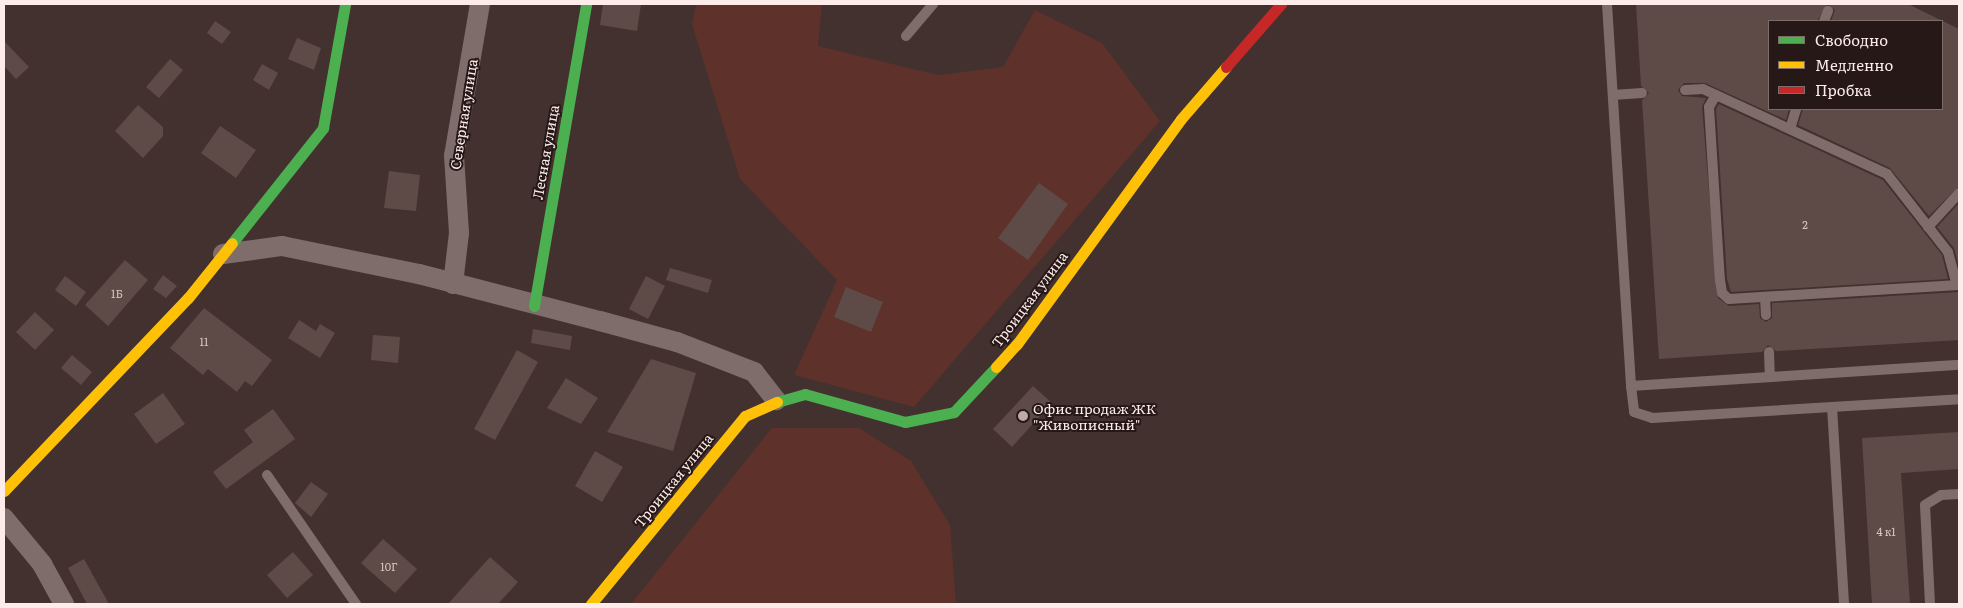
<!DOCTYPE html>
<meta charset="utf-8">
<style>
body{margin:0}
#map{position:relative;width:1963px;height:608px;overflow:hidden;background:#42312e;font-family:Literata,serif}
div>[style]{position:absolute}
[style*='--x']{left:calc(var(--x)*1px);top:calc(var(--y)*1px);width:calc(var(--w)*1px);rotate:calc(var(--a)*1deg)}
.green>*{inset:0;background:#5e312a}
.building>*{inset:0;background:#5e4b48}
.lane>*{height:10px;margin:-5px;padding:0 5px;transform-origin:5px;border-radius:5px;background:#7e6d6a}
.street>*{height:20px;margin:-10px;padding:0 10px;transform-origin:10px;border-radius:10px;background:#7e6d6a}
.fast>*{height:11px;margin:-5.5px;padding:0 5.5px;transform-origin:5.5px;border-radius:5.5px;background:#4caf50}
.slow>*{height:11px;margin:-5.5px;padding:0 5.5px;transform-origin:5.5px;border-radius:5.5px;background:#ffc107}
.jam>*{height:11px;margin:-5.5px;padding:0 5.5px;transform-origin:5.5px;border-radius:5.5px;background:#c62828}
.dots>*{width:14px;height:14px;translate:-50% -50%;box-sizing:border-box;border:2px solid #261816;border-radius:50%}
span{translate:-50% -50%;white-space:nowrap;text-align:center;line-height:1.15;-webkit-text-stroke:4px #261816;paint-order:stroke}
.number-label{font-size:11px;color:#d5c4c1}
.number-label span{-webkit-text-stroke-width:0}
.street-label{font-size:14px;color:#fdece9}
.poi-label{font-size:14px;color:#fdece9}
.left{translate:0 -50%;text-align:left}
.frame{position:absolute;inset:0;border:5px solid #fdece9;pointer-events:none}
.legend{position:absolute;left:1768px;top:20px;width:175px;height:90px;box-sizing:border-box;background:#261816;border:1px solid #7c6d6a;margin:0;padding:6px 9px;list-style:none;font-size:15px;color:#fdece9}
.legend li{display:flex;align-items:center;gap:10px;height:25px}
.legend b{width:25px;border:1px solid #7c6d6a}
</style>
<div id="map">
<div class="green">
<div style="clip-path:polygon(696px 4px,822px 4px,818px 46px,938px 75px,1003px 67px,1035px 10px,1102px 43px,1160px 121px,914px 407px,794px 375px,837px 280px,740px 179px,692px 24px)"></div>
<div style="clip-path:polygon(772px 428px,859px 428px,911px 461px,950px 525px,956px 604px,631px 604px)"></div>
</div>
<div class="building">
<div style="clip-path:polygon(603px 4px,641px 4px,637px 31px,600px 25px)"></div>
<div style="clip-path:polygon(1636px 4px,1908px 4px,1959px 29px,1959px 186px,1929px 216px,1890px 168px,1798px 125px,1803px 109px,1942px 109px,1942px 21px,1831px 21px,1835px 10px,1828px 4px,1817px 21px,1769px 21px,1769px 109px,1789px 109px,1786px 120px,1705px 83px,1684px 83px,1678px 90px,1682px 96px,1706px 98px,1702px 107px,1718px 298px,1729px 306px,1759px 304px,1760px 318px,1766px 322px,1772px 318px,1772px 303px,1959px 292px,1959px 340px,1776px 351px,1768px 345px,1762px 352px,1659px 359px,1642px 100px,1649px 93px,1641px 86px)"></div>
<div style="clip-path:polygon(215px 21px,231px 32px,222px 44px,207px 33px)"></div>
<div style="clip-path:polygon(297px 38px,321px 48px,314px 70px,288px 59px)"></div>
<div style="clip-path:polygon(4px 41px,29px 67px,16px 79px,4px 66px)"></div>
<div style="clip-path:polygon(170px 59px,183px 70px,159px 98px,146px 87px)"></div>
<div style="clip-path:polygon(262px 64px,278px 73px,269px 90px,253px 80px)"></div>
<div style="clip-path:polygon(1719px 104px,1883px 180px,1942px 255px,1948px 279px,1731px 292px,1727px 279px,1716px 109px)"></div>
<div style="clip-path:polygon(138px 105px,163px 127px,163px 136px,143px 158px,115px 131px)"></div>
<div style="clip-path:polygon(220px 126px,256px 150px,236px 178px,201px 153px)"></div>
<div style="clip-path:polygon(389px 171px,420px 175px,416px 211px,384px 208px)"></div>
<div style="clip-path:polygon(1039px 183px,1068px 204px,1028px 260px,998px 238px)"></div>
<div style="clip-path:polygon(1959px 203px,1959px 267px,1954px 248px,1937px 227px)"></div>
<div style="clip-path:polygon(125px 260px,148px 280px,108px 326px,85px 305px)"></div>
<div style="clip-path:polygon(670px 268px,712px 280px,708px 293px,666px 280px)"></div>
<div style="clip-path:polygon(163px 275px,177px 286px,166px 298px,153px 289px)"></div>
<div style="clip-path:polygon(65px 276px,86px 292px,76px 306px,55px 290px)"></div>
<div style="clip-path:polygon(646px 276px,665px 286px,648px 319px,629px 309px)"></div>
<div style="clip-path:polygon(846px 287px,883px 302px,871px 332px,834px 317px)"></div>
<div style="clip-path:polygon(204px 308px,272px 360px,252px 386px,245px 381px,237px 392px,208px 369px,203px 375px,170px 348px)"></div>
<div style="clip-path:polygon(35px 312px,54px 330px,35px 350px,16px 332px)"></div>
<div style="clip-path:polygon(299px 320px,316px 331px,320px 324px,335px 333px,320px 358px,288px 338px)"></div>
<div style="clip-path:polygon(533px 329px,572px 336px,570px 350px,531px 343px)"></div>
<div style="clip-path:polygon(373px 335px,400px 337px,398px 363px,371px 360px)"></div>
<div style="clip-path:polygon(517px 350px,538px 362px,495px 440px,474px 429px)"></div>
<div style="clip-path:polygon(72px 355px,92px 372px,81px 385px,61px 368px)"></div>
<div style="clip-path:polygon(651px 359px,696px 373px,673px 451px,607px 432px)"></div>
<div style="clip-path:polygon(566px 378px,598px 398px,581px 424px,547px 408px)"></div>
<div style="clip-path:polygon(1033px 386px,1052px 403px,1012px 447px,993px 429px)"></div>
<div style="clip-path:polygon(163px 393px,185px 424px,156px 444px,134px 414px)"></div>
<div style="clip-path:polygon(273px 409px,295px 439px,226px 489px,213px 472px,253px 442px,244px 430px)"></div>
<div style="clip-path:polygon(1959px 432px,1959px 469px,1901px 473px,1910px 604px,1872px 604px,1862px 438px)"></div>
<div style="clip-path:polygon(595px 451px,623px 467px,602px 502px,575px 486px)"></div>
<div style="clip-path:polygon(311px 482px,328px 494px,311px 517px,295px 503px)"></div>
<div style="clip-path:polygon(383px 539px,417px 569px,395px 593px,361px 563px)"></div>
<div style="clip-path:polygon(293px 552px,313px 575px,287px 598px,267px 575px)"></div>
<div style="clip-path:polygon(490px 557px,518px 582px,498px 604px,448px 604px)"></div>
<div style="clip-path:polygon(84px 559px,109px 604px,87px 604px,68px 568px)"></div>
</div>
<div class="lane">
<div style="--x:1607;--y:4;--w:383;--a:86.4"></div>
<div style="--x:1631;--y:386;--w:329;--a:-3.7"></div>
<div style="--x:1824;--y:21;--w:11;--a:-68"></div>
<div style="--x:906;--y:36;--w:42;--a:-49.8"></div>
<div style="--x:1685;--y:90;--w:18;--a:-3"></div>
<div style="--x:1703;--y:89;--w:203;--a:24.8"></div>
<div style="--x:1887;--y:174;--w:99;--a:52"></div>
<div style="--x:1948;--y:252;--w:34;--a:75"></div>
<div style="--x:1613;--y:95;--w:29;--a:-4"></div>
<div style="--x:1716;--y:95;--w:14;--a:120"></div>
<div style="--x:1709;--y:107;--w:173;--a:86.4"></div>
<div style="--x:1720;--y:280;--w:13;--a:81"></div>
<div style="--x:1722;--y:293;--w:9;--a:41"></div>
<div style="--x:1729;--y:299;--w:230;--a:-3.5"></div>
<div style="--x:1790;--y:129;--w:21;--a:-73"></div>
<div style="--x:1928;--y:227;--w:46;--a:-47.6"></div>
<div style="--x:1765;--y:297;--w:18;--a:87"></div>
<div style="--x:1769;--y:352;--w:25;--a:88"></div>
<div style="--x:1631;--y:386;--w:26;--a:83"></div>
<div style="--x:1634;--y:412;--w:19;--a:18"></div>
<div style="--x:1652;--y:418;--w:308;--a:-3.5"></div>
<div style="--x:1832;--y:407;--w:197;--a:86.5"></div>
<div style="--x:267;--y:475;--w:157;--a:55.4"></div>
<div style="--x:1930;--y:604;--w:99;--a:-92.9"></div>
<div style="--x:1925;--y:505;--w:19;--a:-32"></div>
<div style="--x:1941;--y:495;--w:18;--a:-3"></div>
</div>
<div class="street">
<div style="--x:223;--y:254;--w:60;--a:-7.7"></div>
<div style="--x:282;--y:246;--w:140;--a:11.6"></div>
<div style="--x:419;--y:274;--w:187;--a:14.6"></div>
<div style="--x:600;--y:321;--w:80;--a:15.3"></div>
<div style="--x:677;--y:342;--w:83;--a:21.3"></div>
<div style="--x:754;--y:372;--w:36;--a:52"></div>
<div style="--x:453;--y:284;--w:51;--a:-83.3"></div>
<div style="--x:459;--y:233;--w:77;--a:-93.7"></div>
<div style="--x:454;--y:156;--w:154;--a:-80.3"></div>
<div style="--x:4;--y:518;--w:60;--a:50.4"></div>
<div style="--x:42;--y:564;--w:46;--a:61.2"></div>
</div>
<div class="fast">
<div style="--x:232;--y:243;--w:147;--a:-51.6"></div>
<div style="--x:323;--y:128;--w:126;--a:-79.9"></div>
<div style="--x:534;--y:306;--w:306;--a:-80.2"></div>
<div style="--x:777;--y:402;--w:29;--a:-16"></div>
<div style="--x:805;--y:394;--w:104;--a:15.6"></div>
<div style="--x:905;--y:422;--w:50;--a:-11.5"></div>
<div style="--x:954;--y:412;--w:62;--a:-47"></div>
</div>
<div class="slow">
<div style="--x:996;--y:367;--w:31;--a:-48"></div>
<div style="--x:1017;--y:344;--w:278;--a:-53.9"></div>
<div style="--x:1181;--y:119;--w:69;--a:-49.1"></div>
<div style="--x:4;--y:491;--w:267;--a:-46.4"></div>
<div style="--x:188;--y:298;--w:70;--a:-51.3"></div>
<div style="--x:591;--y:604;--w:243;--a:-50.7"></div>
<div style="--x:745;--y:416;--w:35;--a:-24"></div>
</div>
<div class="jam">
<div style="--x:1226;--y:67;--w:84;--a:-48.9"></div>
</div>
<div class="dots">
<div style="left:1023px;top:416px;background:#bcaba8"></div>
</div>
<div class="number-label">
<span style="left:1805px;top:224px">2</span>
<span style="left:117px;top:293px">1Б</span>
<span style="left:204px;top:341px">11</span>
<span style="left:1886px;top:531px">4 к1</span>
<span style="left:389px;top:566px">10Г</span>
</div>
<div class="street-label">
<span style="left:463px;top:114px;rotate:-81deg">Северная улица</span>
<span style="left:545px;top:152px;rotate:-80deg">Лесная улица</span>
<span style="left:1029px;top:299px;rotate:-53deg">Троицкая улица</span>
<span style="left:673px;top:480px;rotate:-51deg">Троицкая улица</span>
</div>
<div class="poi-label">
<span class="left" style="left:1033px;top:416px">Офис продаж ЖК<br>"Живописный"</span>
</div>
<div class="frame"></div>
<ul class="legend">
<li><b style="height:6px;background:#4caf50"></b>Свободно</li>
<li><b style="height:6px;background:#ffc107"></b>Медленно</li>
<li><b style="height:6px;background:#c62828"></b>Пробка</li>
</ul>
</div>
